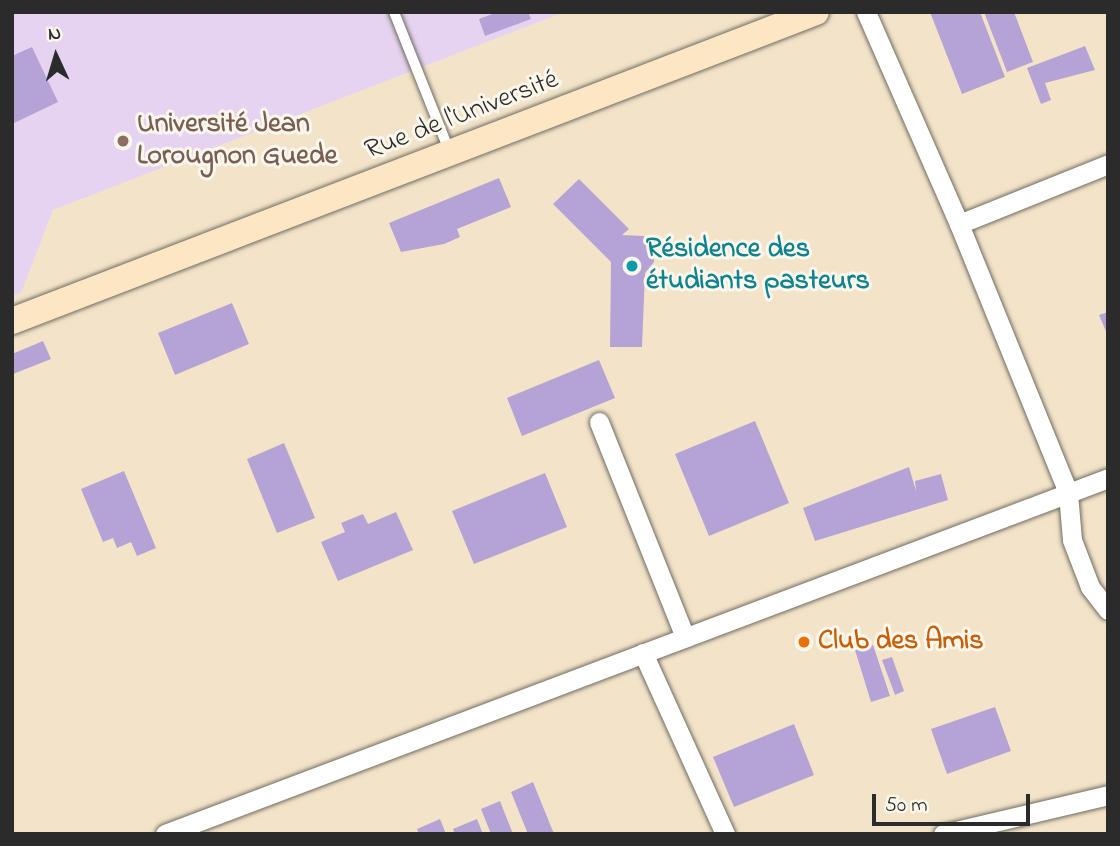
<!DOCTYPE html>
<meta charset="utf-8">
<style>
body{margin:0}
#map{position:relative;width:1120px;height:846px;overflow:hidden;background:#f3e4c9;font-family:"Indie Flower",sans-serif}
div>[style]{position:absolute}
[style*='--x']{left:calc(var(--x)*1px);top:calc(var(--y)*1px);width:calc(var(--w)*1px);rotate:calc(var(--a)*1deg)}
.built>*{inset:0;background:#e5d3f1}
.building>*{inset:0;background:#b5a3d5}
.roads{filter:drop-shadow(0 0 2px #716c62) drop-shadow(0 0 2px #716c62)}
.lane>*{height:10px;margin:-5px;padding:0 5px;transform-origin:5px;border-radius:5px;background:#fff}
.street>*{height:19px;margin:-9.5px;padding:0 9.5px;transform-origin:9.5px;border-radius:9.5px;background:#fff}
.secondary>*{height:26px;margin:-13px;padding:0 13px;transform-origin:13px;border-radius:13px;background:#fce6c4}
.dots>*{width:19px;height:19px;translate:-50% -50%;box-sizing:border-box;border:4px solid #fbf7ec;border-radius:50%}
span{translate:-50% -50%;white-space:nowrap;text-align:center;line-height:1.15;-webkit-text-stroke:6px #fbf7ec;paint-order:stroke}
.street-label{font-size:28px;color:#2b2b2b}
.education-label{font-size:28px;color:#785e54;font-weight:700}
.left{translate:0 -50%;text-align:left}
.culture-label{font-size:28px;color:#0d838f;font-weight:700}
.food-label{font-size:28px;color:#c56008;font-weight:700}
.frame{position:absolute;inset:0;border:14px solid #2b2b2b;pointer-events:none}
.north{position:absolute;left:21px;top:21px;width:70px;height:70px;-webkit-text-stroke:5px #fbf7ec;paint-order:stroke;rotate:356deg;font-size:19px;font-weight:700;line-height:28px;text-align:center;color:#2b2b2b}
.north::after{content:'';display:block;margin:auto;width:24px;height:32px;background:#2b2b2b;clip-path:polygon(50% 0,100% 100%,50% 72%,0 100%)}
.scale{position:absolute;left:872px;top:794px;width:158px;height:32px;box-sizing:border-box;border:4px solid #2b2b2b;border-top:0;padding-left:9px;font-size:21px;line-height:24px;white-space:nowrap;color:#2b2b2b;-webkit-text-stroke:5px #fbf7ec;paint-order:stroke}
</style>
<div id="map">
<div class="built">
<div style="clip-path:polygon(12px 12px,564px 12px,53px 210px,21px 293px,12px 296px)"></div>
</div>
<div class="building">
<div style="clip-path:polygon(498px 12px,528px 12px,531px 19px,485px 36px,479px 19px)"></div>
<div style="clip-path:polygon(930px 12px,980px 12px,1005px 77px,962px 94px)"></div>
<div style="clip-path:polygon(984px 12px,1014px 12px,1033px 62px,1007px 72px)"></div>
<div style="clip-path:polygon(1085px 46px,1095px 70px,1045px 83px,1051px 100px,1041px 104px,1027px 68px)"></div>
<div style="clip-path:polygon(32px 47px,58px 102px,12px 124px,12px 56px)"></div>
<div style="clip-path:polygon(499px 178px,511px 207px,457px 229px,460px 237px,444px 244px,401px 252px,389px 223px)"></div>
<div style="clip-path:polygon(579px 179px,629px 229px,622px 235px,644px 236px,653px 247px,654px 262px,645px 273px,642px 347px,610px 347px,611px 262px,553px 204px)"></div>
<div style="clip-path:polygon(232px 303px,249px 344px,175px 375px,158px 333px)"></div>
<div style="clip-path:polygon(1108px 312px,1108px 336px,1099px 315px)"></div>
<div style="clip-path:polygon(43px 341px,51px 359px,13px 374px,12px 354px)"></div>
<div style="clip-path:polygon(599px 360px,615px 398px,522px 436px,507px 398px)"></div>
<div style="clip-path:polygon(755px 421px,789px 503px,709px 536px,675px 454px)"></div>
<div style="clip-path:polygon(284px 443px,315px 518px,277px 533px,247px 459px)"></div>
<div style="clip-path:polygon(909px 467px,916px 491px,915px 481px,941px 474px,948px 500px,815px 541px,803px 508px)"></div>
<div style="clip-path:polygon(124px 471px,156px 548px,137px 556px,131px 542px,117px 548px,113px 538px,103px 542px,81px 489px)"></div>
<div style="clip-path:polygon(545px 473px,567px 527px,474px 564px,452px 511px)"></div>
<div style="clip-path:polygon(396px 512px,413px 550px,338px 581px,321px 542px,345px 532px,341px 523px,363px 514px,368px 524px)"></div>
<div style="clip-path:polygon(873px 645px,890px 696px,871px 702px,855px 650px)"></div>
<div style="clip-path:polygon(892px 657px,904px 691px,895px 695px,882px 660px)"></div>
<div style="clip-path:polygon(995px 707px,1011px 751px,947px 774px,931px 729px)"></div>
<div style="clip-path:polygon(794px 724px,814px 775px,734px 807px,713px 757px)"></div>
<div style="clip-path:polygon(533px 782px,554px 834px,528px 834px,511px 792px)"></div>
<div style="clip-path:polygon(500px 801px,513px 834px,491px 834px,481px 809px)"></div>
<div style="clip-path:polygon(440px 819px,446px 834px,419px 834px,417px 829px)"></div>
<div style="clip-path:polygon(477px 819px,483px 834px,455px 834px,453px 829px)"></div>
</div>
<div class="roads">
<div class="lane">
<div style="--x:394;--y:12;--w:149;--a:68.3"></div>
</div>
<div class="street">
<div style="--x:866;--y:12;--w:232;--a:66.3"></div>
<div style="--x:959;--y:224;--w:290;--a:67.9"></div>
<div style="--x:1068;--y:493;--w:47;--a:85.1"></div>
<div style="--x:1072;--y:540;--w:50;--a:69"></div>
<div style="--x:1090;--y:587;--w:29;--a:52"></div>
<div style="--x:959;--y:224;--w:161;--a:-21.9"></div>
<div style="--x:599;--y:422;--w:232;--a:68.2"></div>
<div style="--x:643;--y:653;--w:199;--a:65.6"></div>
<div style="--x:165;--y:834;--w:1008;--a:-20.68"></div>
<div style="--x:943;--y:834;--w:170;--a:-13.3"></div>
</div>
<div class="secondary">
<div style="--x:12;--y:321;--w:861;--a:-21.02"></div>
</div>
</div>
<div class="dots">
<div style="left:123px;top:141px;background:#8d6e63"></div>
<div style="left:632px;top:266px;background:#0f9aa8"></div>
<div style="left:804px;top:642px;background:#e8710a"></div>
</div>
<div class="street-label">
<span style="left:462px;top:116px;rotate:-21deg">Rue de l'Université</span>
</div>
<div class="education-label">
<span class="left" style="left:137px;top:141px">Université Jean<br>Lorougnon Guede</span>
</div>
<div class="culture-label">
<span class="left" style="left:646px;top:266px">Résidence des<br>étudiants pasteurs</span>
</div>
<div class="food-label">
<span class="left" style="left:818px;top:642px">Club des Amis</span>
</div>
<div class="frame"></div>
<div class="north">N</div>
<div class="scale">50 m</div>
</div>
